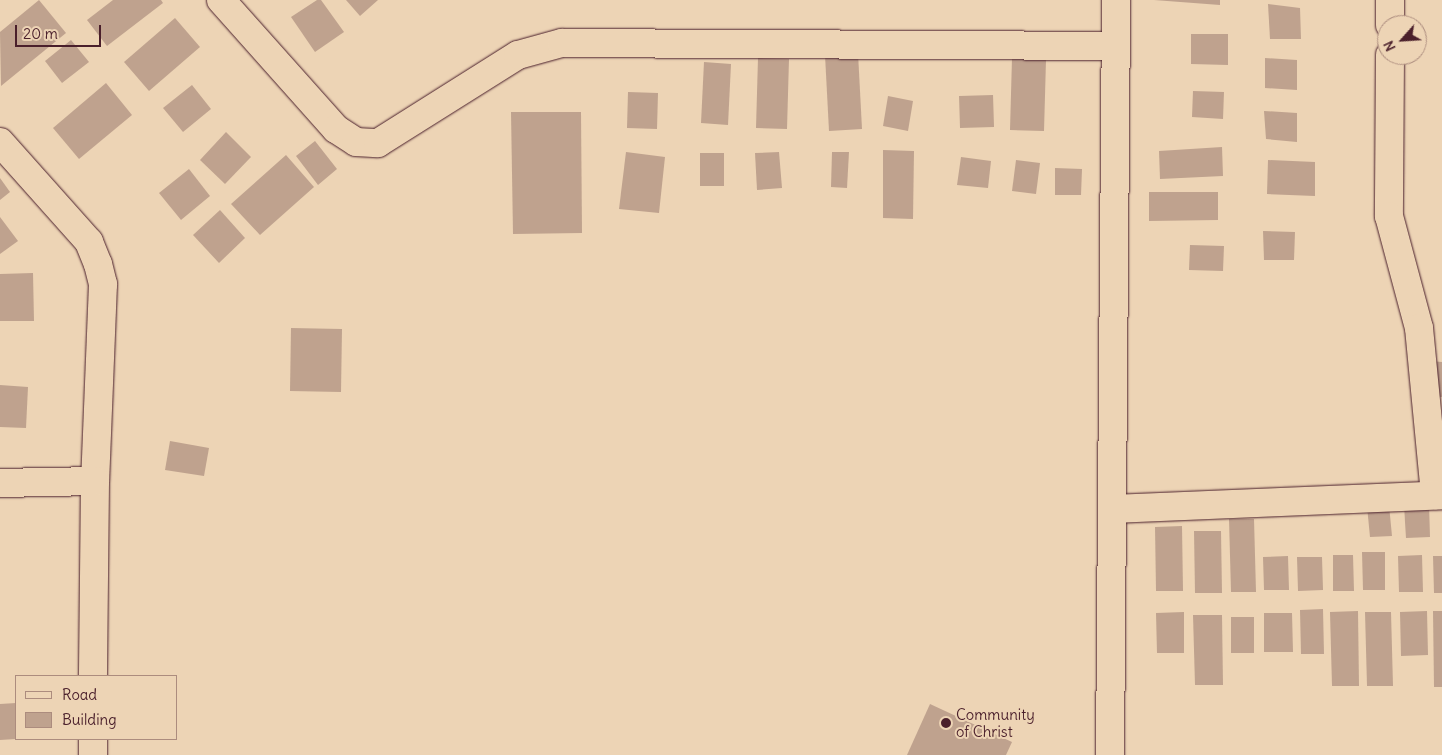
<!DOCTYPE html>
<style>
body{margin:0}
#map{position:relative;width:1442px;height:755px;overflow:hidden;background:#edd4b5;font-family:Delius,sans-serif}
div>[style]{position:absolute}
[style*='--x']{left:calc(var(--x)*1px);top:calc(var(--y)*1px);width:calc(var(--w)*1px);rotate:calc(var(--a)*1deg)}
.building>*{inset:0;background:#bfa28e}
.roads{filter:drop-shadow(0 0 1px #4a1f2b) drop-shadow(0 0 1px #4a1f2b)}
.minor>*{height:28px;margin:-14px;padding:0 14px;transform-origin:14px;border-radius:14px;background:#edd4b5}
.dots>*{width:14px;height:14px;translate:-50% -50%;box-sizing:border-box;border:2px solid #edd4b5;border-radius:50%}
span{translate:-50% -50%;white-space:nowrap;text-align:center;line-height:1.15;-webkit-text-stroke:4px #edd4b5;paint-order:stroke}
.poi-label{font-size:15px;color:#4a1f2b}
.left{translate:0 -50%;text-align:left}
.legend{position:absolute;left:15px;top:675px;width:162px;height:65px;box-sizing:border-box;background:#edd4b5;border:1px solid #ac8c7e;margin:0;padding:6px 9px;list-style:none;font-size:15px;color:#4a1f2b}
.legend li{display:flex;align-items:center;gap:10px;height:25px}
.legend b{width:25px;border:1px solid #ac8c7e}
.north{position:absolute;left:1377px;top:15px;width:50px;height:50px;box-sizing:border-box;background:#edd4b5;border:1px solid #ac8c7e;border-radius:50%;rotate:244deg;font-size:14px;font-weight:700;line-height:20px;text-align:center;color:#4a1f2b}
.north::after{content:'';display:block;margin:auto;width:18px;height:22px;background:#4a1f2b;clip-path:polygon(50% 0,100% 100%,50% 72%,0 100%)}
.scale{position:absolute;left:15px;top:25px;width:86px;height:22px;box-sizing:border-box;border:2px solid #4a1f2b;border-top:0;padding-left:6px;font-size:15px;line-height:18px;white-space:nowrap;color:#4a1f2b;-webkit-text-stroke:4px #edd4b5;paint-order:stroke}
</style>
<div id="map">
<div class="building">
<div style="clip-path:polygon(39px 0,66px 33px,1px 86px,0 32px)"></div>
<div style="clip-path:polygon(113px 0,161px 0,163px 3px,107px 46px,87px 20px)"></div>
<div style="clip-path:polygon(317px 0,321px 0,344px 32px,315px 52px,291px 17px)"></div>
<div style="clip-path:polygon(346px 0,378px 0,360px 16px)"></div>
<div style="clip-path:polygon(1154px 0,1220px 0,1220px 5px)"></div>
<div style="clip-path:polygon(1268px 4px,1300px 8px,1301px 39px,1270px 39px)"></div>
<div style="clip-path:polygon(175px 18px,200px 47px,149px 91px,124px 62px)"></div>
<div style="clip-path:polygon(1191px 34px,1228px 34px,1228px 65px,1191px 64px)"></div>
<div style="clip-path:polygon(71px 40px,89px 62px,62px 83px,45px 61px)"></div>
<div style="clip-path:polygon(858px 53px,862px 129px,829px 131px,825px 55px)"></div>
<div style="clip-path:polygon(758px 58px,789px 59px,787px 129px,756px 128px)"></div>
<div style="clip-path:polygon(1012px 58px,1046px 60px,1044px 131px,1010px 130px)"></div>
<div style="clip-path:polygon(1265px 58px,1297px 60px,1297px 90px,1265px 88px)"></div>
<div style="clip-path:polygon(704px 62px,731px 64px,728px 125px,701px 123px)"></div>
<div style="clip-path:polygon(106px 83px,132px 115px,79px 159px,53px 128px)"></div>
<div style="clip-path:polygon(192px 85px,211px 109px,183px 132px,163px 108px)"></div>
<div style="clip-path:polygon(1193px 91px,1224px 92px,1223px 119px,1192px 117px)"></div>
<div style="clip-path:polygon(628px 92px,658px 93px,657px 129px,627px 128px)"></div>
<div style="clip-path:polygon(993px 95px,994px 127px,960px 128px,959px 96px)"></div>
<div style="clip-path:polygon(888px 96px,913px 101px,908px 131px,883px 126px)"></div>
<div style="clip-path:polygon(1264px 111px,1297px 113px,1297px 142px,1266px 139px)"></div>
<div style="clip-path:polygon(511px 112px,581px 112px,582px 233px,513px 234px)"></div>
<div style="clip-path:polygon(226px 132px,251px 157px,225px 184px,200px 160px)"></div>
<div style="clip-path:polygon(315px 141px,337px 169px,318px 185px,296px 156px)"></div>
<div style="clip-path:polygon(1222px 147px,1223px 176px,1160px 179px,1159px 151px)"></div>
<div style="clip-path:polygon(883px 150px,914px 151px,913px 219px,883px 218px)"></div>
<div style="clip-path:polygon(626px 152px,665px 157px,659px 213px,619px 209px)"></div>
<div style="clip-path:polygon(779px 152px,782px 188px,757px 190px,755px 153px)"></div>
<div style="clip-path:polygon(832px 152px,849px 152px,847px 188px,831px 187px)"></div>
<div style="clip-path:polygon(700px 153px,724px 153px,724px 186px,700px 186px)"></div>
<div style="clip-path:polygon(286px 155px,314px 187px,260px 235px,231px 204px)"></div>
<div style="clip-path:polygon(961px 157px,991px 161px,988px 188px,957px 185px)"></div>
<div style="clip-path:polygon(1016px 160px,1040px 163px,1036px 194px,1012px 191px)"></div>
<div style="clip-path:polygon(1268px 160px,1315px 162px,1315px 196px,1267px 194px)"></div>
<div style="clip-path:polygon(1055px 168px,1082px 169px,1081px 195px,1055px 195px)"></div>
<div style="clip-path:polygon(189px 169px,210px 196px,181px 220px,159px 193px)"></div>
<div style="clip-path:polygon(0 178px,10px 192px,0 200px)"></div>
<div style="clip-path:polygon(1149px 192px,1218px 192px,1218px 220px,1149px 221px)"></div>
<div style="clip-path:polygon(220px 210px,245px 238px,219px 263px,193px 235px)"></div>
<div style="clip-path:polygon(0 217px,18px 241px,0 254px)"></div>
<div style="clip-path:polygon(1263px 231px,1295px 232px,1294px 260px,1264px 260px)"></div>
<div style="clip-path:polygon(1190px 245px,1224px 246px,1223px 271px,1189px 270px)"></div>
<div style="clip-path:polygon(33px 273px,34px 321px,0 321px,0 274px)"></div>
<div style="clip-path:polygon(291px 328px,342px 329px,341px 392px,290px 391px)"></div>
<div style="clip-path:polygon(1430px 361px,1442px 362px,1442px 397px,1428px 396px)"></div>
<div style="clip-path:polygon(0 385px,28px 387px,26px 428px,0 427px)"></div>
<div style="clip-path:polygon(170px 441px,209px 448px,204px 476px,165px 470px)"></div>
<div style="clip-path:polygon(1429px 504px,1430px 537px,1406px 538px,1404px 505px)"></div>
<div style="clip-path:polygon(1389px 505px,1392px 536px,1370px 537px,1367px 506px)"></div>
<div style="clip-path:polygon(1229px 519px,1254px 519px,1256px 592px,1231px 592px)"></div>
<div style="clip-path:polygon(1182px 526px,1183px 591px,1156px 591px,1155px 527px)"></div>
<div style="clip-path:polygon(1194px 531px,1221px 531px,1222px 593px,1195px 593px)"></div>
<div style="clip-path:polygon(1362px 552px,1385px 552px,1385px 590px,1363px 590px)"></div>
<div style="clip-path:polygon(1333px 555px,1353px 555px,1354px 591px,1333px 591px)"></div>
<div style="clip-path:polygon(1422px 555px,1423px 592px,1399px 592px,1398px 556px)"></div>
<div style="clip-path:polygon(1288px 556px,1289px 590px,1264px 590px,1263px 557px)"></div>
<div style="clip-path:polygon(1433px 556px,1442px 556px,1442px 593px,1434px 593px)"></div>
<div style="clip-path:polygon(1297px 557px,1322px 557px,1323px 590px,1298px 591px)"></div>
<div style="clip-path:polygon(1323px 609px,1324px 654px,1301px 654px,1300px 610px)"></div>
<div style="clip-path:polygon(1358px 611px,1359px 686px,1332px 686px,1330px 612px)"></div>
<div style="clip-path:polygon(1427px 611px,1428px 655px,1401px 656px,1400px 612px)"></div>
<div style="clip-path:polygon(1433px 611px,1442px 611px,1442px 687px,1434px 687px)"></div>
<div style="clip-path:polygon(1184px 612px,1184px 653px,1157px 653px,1156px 613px)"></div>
<div style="clip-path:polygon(1365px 612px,1391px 612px,1393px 686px,1367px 686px)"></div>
<div style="clip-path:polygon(1264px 613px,1292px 613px,1293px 652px,1264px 652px)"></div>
<div style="clip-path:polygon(1193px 615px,1222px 615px,1223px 685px,1195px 685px)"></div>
<div style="clip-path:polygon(1231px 617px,1254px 617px,1254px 653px,1231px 653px)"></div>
<div style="clip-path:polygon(16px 703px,16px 739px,0 740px,0 704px)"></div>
<div style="clip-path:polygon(930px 704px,1012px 742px,1006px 755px,907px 755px)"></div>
</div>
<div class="roads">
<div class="minor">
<div style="--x:221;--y:0;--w:173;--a:48.3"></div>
<div style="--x:336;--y:129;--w:24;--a:33"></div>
<div style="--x:356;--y:142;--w:22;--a:3"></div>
<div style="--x:378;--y:143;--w:165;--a:-32.2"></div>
<div style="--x:518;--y:55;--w:46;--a:-15.3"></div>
<div style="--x:562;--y:43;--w:554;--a:0.31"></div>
<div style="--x:1390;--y:25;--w:25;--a:-90"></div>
<div style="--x:1390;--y:55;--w:161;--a:90.4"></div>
<div style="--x:1389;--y:216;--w:116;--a:75"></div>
<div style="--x:1419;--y:328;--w:168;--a:84.5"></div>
<div style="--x:0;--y:142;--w:134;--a:48.3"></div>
<div style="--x:89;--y:242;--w:24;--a:68"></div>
<div style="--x:98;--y:264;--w:21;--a:76"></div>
<div style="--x:103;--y:284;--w:197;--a:92.3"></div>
<div style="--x:95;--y:481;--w:195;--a:90.6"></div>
<div style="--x:0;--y:483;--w:95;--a:-1.2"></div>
<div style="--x:1114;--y:509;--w:328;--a:-2.4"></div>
<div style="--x:93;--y:755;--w:16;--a:-90"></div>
<div style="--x:1110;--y:755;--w:755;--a:-89.54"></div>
</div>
</div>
<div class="dots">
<div style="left:946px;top:723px;background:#4a1f2b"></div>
</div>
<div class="poi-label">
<span class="left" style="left:956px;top:723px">Community<br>of Christ</span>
</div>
<ul class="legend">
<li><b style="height:6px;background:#edd4b5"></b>Road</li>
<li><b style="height:14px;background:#bfa28e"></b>Building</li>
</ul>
<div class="north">N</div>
<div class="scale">20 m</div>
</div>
